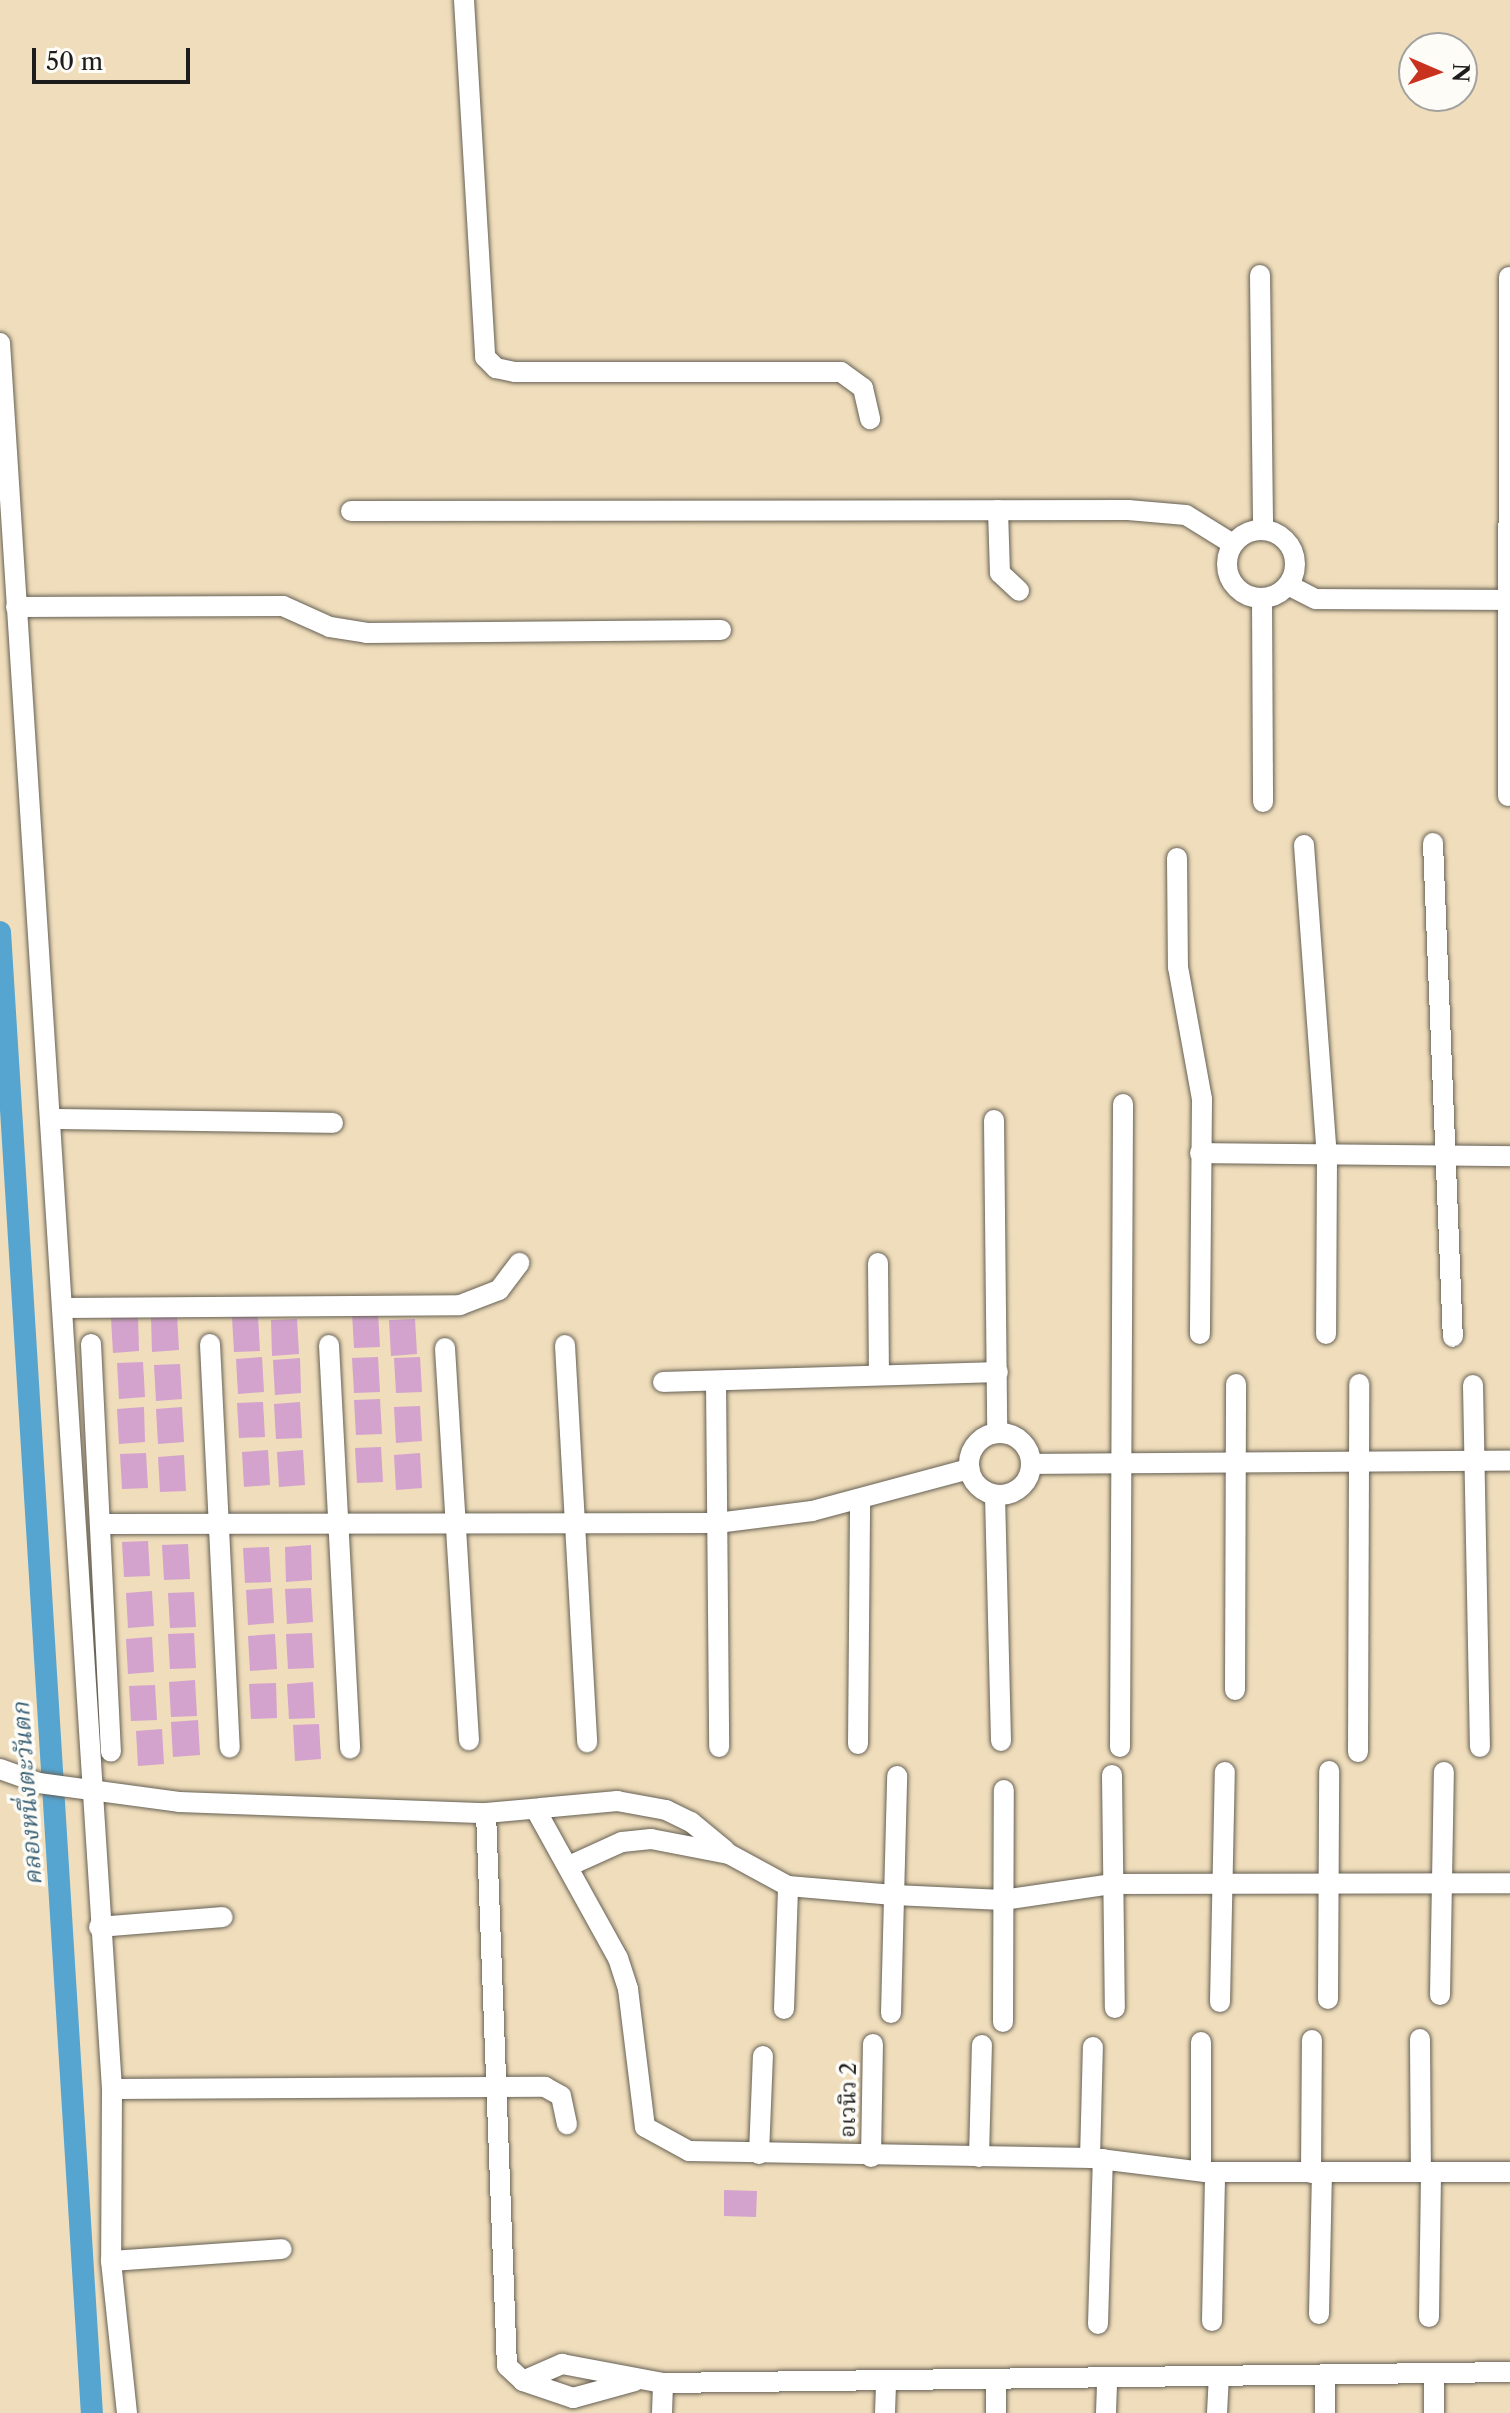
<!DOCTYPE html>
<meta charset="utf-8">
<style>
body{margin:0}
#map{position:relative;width:1510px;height:2413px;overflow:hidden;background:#efddbb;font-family:"Libre Caslon Text","Noto Serif Thai",serif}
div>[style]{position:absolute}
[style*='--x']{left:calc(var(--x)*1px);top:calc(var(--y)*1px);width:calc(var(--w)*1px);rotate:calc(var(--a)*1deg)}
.canal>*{height:22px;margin:-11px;padding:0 11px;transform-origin:11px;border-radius:11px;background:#56a4d0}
.building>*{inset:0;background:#d3a3cd}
.roads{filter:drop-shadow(0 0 2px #666054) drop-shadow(0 0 2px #666054)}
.street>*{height:20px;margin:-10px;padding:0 10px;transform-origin:10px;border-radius:10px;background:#fff}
.street>.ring{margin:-10px;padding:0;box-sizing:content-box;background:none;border:20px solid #fff;border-radius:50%}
span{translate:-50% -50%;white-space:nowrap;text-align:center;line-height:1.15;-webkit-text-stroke:7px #fdfcf7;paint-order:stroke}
.street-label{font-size:22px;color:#1c1c1c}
.water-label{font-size:24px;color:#396076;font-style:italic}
.north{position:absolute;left:1398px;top:32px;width:80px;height:80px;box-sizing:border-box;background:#fdfcf7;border:2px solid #a3a29f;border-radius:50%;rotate:92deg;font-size:22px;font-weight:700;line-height:32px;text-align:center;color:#1c1c1c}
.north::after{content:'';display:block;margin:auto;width:28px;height:36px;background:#c8321e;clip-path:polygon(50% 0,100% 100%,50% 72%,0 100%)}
.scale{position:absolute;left:32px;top:48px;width:158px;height:36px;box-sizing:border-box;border:4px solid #1c1c1c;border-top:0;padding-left:10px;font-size:24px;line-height:28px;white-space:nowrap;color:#1c1c1c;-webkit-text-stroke:6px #fdfcf7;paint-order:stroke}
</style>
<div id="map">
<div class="canal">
<div style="--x:0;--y:932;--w:1484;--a:86.45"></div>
</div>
<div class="building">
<div style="clip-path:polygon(378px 1312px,380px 1347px,354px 1348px,352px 1313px)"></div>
<div style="clip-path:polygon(177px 1315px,179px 1350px,152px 1352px,151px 1317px)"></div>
<div style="clip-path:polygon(138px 1316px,139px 1351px,113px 1353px,111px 1318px)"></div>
<div style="clip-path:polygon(258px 1316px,260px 1351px,234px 1352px,232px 1317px)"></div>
<div style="clip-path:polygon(297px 1319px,299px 1354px,272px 1356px,271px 1320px)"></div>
<div style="clip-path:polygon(415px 1319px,417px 1354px,391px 1356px,389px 1320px)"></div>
<div style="clip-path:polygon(262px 1357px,264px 1392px,238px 1394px,236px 1359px)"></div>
<div style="clip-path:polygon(378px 1357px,380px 1392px,354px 1393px,352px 1358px)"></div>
<div style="clip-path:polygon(420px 1357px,422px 1392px,396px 1393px,394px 1358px)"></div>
<div style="clip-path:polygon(300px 1358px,301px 1393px,275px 1395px,273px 1360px)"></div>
<div style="clip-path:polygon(143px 1362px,145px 1397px,119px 1399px,117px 1363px)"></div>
<div style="clip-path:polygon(180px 1364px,182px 1399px,156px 1401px,154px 1365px)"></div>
<div style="clip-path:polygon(380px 1399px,382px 1434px,356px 1435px,354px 1400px)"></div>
<div style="clip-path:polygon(263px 1402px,265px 1437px,239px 1438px,237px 1403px)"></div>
<div style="clip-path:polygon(300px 1402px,302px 1438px,276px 1439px,274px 1404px)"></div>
<div style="clip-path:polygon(420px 1406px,422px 1441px,396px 1443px,394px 1407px)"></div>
<div style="clip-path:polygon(144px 1407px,145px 1442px,119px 1444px,117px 1409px)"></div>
<div style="clip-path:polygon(182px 1407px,184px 1442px,158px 1444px,156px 1409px)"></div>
<div style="clip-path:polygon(381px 1447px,383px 1482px,357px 1483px,355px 1448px)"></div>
<div style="clip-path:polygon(268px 1450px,270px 1485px,244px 1487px,242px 1452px)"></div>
<div style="clip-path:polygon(303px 1450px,305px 1485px,279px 1487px,277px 1452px)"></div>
<div style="clip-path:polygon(146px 1453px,148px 1488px,122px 1489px,120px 1454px)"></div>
<div style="clip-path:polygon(420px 1453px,422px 1488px,396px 1490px,394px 1455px)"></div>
<div style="clip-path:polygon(184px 1455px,186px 1491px,160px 1492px,158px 1457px)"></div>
<div style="clip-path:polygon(148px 1541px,150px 1576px,124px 1577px,122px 1542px)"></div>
<div style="clip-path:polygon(188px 1544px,190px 1579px,164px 1580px,162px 1545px)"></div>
<div style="clip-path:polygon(311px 1545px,312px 1580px,286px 1582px,285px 1547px)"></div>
<div style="clip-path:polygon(269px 1547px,271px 1582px,245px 1583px,243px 1548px)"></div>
<div style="clip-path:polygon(272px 1588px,274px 1623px,248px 1625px,246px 1590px)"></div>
<div style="clip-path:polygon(311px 1588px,313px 1622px,287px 1624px,285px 1589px)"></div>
<div style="clip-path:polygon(152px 1591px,154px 1626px,128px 1628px,126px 1593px)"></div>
<div style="clip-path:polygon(194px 1592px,196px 1627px,170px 1628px,168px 1593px)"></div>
<div style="clip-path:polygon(194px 1633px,196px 1668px,170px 1669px,168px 1634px)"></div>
<div style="clip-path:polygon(312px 1633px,314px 1668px,288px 1669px,286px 1634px)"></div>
<div style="clip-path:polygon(275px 1634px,277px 1669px,250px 1671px,248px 1636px)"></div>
<div style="clip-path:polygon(152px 1637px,154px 1672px,128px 1674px,126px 1639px)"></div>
<div style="clip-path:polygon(195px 1680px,197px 1716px,171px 1717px,169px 1682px)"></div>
<div style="clip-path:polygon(313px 1682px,315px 1718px,289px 1719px,287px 1684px)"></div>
<div style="clip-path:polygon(276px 1683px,277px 1718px,251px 1719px,249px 1684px)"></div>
<div style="clip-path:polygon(155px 1685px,157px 1720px,131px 1721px,129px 1686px)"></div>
<div style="clip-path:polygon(198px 1720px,200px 1755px,173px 1757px,171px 1722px)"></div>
<div style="clip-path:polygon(319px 1724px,321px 1759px,295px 1761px,293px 1725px)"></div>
<div style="clip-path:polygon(162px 1729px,164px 1764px,138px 1766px,136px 1731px)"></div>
<div style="clip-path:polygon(724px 2190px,757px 2191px,756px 2217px,724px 2216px)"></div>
</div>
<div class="roads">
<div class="street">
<div style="--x:464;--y:0;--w:358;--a:86.6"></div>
<div style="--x:485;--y:357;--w:16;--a:45"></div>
<div style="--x:496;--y:368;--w:19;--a:12"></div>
<div style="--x:515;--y:372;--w:326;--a:0"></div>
<div style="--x:841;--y:372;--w:27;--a:36"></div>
<div style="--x:863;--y:388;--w:32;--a:77"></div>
<div style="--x:1260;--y:275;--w:254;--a:89.3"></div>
<div style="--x:0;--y:343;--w:1750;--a:86.33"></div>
<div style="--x:112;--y:2089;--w:172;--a:90.3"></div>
<div style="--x:111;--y:2261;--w:153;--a:84"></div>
<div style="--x:998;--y:510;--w:63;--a:88.2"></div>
<div style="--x:1000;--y:573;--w:26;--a:43"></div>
<div style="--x:351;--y:511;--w:777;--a:-0.07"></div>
<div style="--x:1128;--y:510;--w:58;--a:4.9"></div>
<div style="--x:1186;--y:515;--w:55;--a:31.7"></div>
<div class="ring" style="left:1227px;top:530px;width:48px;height:48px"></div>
<div style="--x:1288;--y:585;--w:31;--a:27"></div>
<div style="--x:1316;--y:599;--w:194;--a:0.3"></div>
<div style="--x:1262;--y:599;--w:203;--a:89.7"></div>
<div style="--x:16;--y:607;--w:267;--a:-0.2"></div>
<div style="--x:283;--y:606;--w:51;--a:24.1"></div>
<div style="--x:330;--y:627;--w:36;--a:9"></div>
<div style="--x:366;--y:633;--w:355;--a:-0.5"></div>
<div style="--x:1508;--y:796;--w:519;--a:-89.89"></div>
<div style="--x:1433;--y:843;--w:494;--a:87.7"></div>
<div style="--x:1304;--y:845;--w:313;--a:85.8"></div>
<div style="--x:1327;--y:1157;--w:177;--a:90.3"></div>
<div style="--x:1177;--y:858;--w:109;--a:89.5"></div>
<div style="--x:1178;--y:967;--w:134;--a:79.7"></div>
<div style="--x:1202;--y:1099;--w:235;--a:90.5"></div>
<div style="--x:50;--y:1119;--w:283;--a:0.8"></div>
<div style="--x:994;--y:1120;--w:312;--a:89.4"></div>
<div style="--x:1200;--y:1153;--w:310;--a:0.6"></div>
<div style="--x:878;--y:1263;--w:112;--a:89.5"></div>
<div style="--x:64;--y:1308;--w:396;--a:-0.4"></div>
<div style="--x:460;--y:1305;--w:42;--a:-21"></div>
<div style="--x:499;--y:1290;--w:34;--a:-53"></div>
<div style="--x:91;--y:1344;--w:408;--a:87.2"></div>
<div style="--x:210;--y:1344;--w:404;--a:87.2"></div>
<div style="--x:329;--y:1345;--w:404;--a:87"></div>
<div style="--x:565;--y:1345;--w:398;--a:86.8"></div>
<div style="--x:445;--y:1348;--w:393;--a:86.5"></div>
<div style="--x:716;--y:1381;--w:366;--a:89.5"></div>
<div style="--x:663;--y:1382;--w:335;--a:-1.7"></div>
<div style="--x:1473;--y:1385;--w:362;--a:88.9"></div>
<div class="ring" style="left:969px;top:1433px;width:42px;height:42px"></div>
<div style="--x:1031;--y:1464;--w:479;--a:-0.4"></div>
<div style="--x:995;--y:1495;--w:246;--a:88.6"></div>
<div style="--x:103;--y:1524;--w:614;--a:-0.09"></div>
<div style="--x:717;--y:1523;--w:96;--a:-7.2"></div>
<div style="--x:812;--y:1511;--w:163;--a:-15"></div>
<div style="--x:1235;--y:1690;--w:306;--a:-89.8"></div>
<div style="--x:858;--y:1744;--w:244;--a:-89.5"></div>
<div style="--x:1120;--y:1747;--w:643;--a:-89.73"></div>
<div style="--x:1358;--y:1752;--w:368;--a:-89.8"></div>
<div style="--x:0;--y:1769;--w:41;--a:19.7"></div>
<div style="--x:39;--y:1783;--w:141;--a:7.7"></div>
<div style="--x:179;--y:1802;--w:307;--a:2.1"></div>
<div style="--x:486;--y:1813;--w:132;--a:-5.2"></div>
<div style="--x:617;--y:1801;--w:50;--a:10.4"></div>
<div style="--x:666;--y:1810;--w:28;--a:26"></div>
<div style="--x:691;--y:1822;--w:44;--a:39.5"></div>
<div style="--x:1112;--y:1775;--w:233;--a:89.3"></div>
<div style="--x:537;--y:1812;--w:167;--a:61"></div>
<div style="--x:618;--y:1958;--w:33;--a:72"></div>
<div style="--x:628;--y:1989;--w:139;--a:83"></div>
<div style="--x:645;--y:2127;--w:50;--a:28.6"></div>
<div style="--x:689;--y:2151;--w:403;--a:1"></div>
<div style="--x:1092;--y:2158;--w:114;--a:7.1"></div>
<div style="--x:1205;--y:2172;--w:305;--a:0"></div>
<div style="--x:486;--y:1813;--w:553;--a:87.83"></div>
<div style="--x:507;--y:2366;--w:22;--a:43"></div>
<div style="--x:523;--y:2381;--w:53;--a:18.8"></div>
<div style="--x:573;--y:2398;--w:64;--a:-15.3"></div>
<div style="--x:571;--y:1865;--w:56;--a:-24.3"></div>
<div style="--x:622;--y:1842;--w:29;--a:-6"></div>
<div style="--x:651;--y:1839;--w:79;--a:10.9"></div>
<div style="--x:729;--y:1854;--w:67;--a:28.5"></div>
<div style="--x:788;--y:1886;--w:106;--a:4.9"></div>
<div style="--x:894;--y:1895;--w:109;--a:2.6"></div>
<div style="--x:1003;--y:1900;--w:111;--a:-8.3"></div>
<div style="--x:1113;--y:1884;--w:397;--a:-0.1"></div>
<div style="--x:99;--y:1927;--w:124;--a:-4.6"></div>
<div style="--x:1440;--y:1995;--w:223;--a:-89"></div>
<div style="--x:1328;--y:1999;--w:228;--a:-89.7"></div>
<div style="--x:1220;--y:2002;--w:230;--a:-88.8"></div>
<div style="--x:784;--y:2009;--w:123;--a:-88.1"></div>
<div style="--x:891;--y:2013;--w:237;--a:-88.5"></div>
<div style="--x:1003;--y:2022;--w:232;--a:-89.8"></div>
<div style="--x:1420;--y:2039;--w:133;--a:89.6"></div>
<div style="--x:1201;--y:2042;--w:129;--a:90"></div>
<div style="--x:112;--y:2089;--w:433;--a:-0.3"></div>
<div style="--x:545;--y:2087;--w:18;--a:29"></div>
<div style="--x:561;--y:2096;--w:29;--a:78"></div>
<div style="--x:759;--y:2154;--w:98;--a:-87.7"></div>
<div style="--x:871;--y:2157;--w:113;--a:-89"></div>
<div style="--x:979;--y:2157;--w:112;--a:-88.5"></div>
<div style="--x:1090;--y:2158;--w:111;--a:-88.5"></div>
<div style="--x:1311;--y:2173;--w:133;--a:-89.6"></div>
<div style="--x:111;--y:2261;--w:171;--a:-4"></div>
<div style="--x:1319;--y:2314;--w:141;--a:-88.8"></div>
<div style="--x:1429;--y:2317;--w:145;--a:-89.2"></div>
<div style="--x:1212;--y:2321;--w:149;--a:-88.8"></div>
<div style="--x:1098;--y:2324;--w:165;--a:-88.3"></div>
<div style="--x:1434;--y:2373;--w:40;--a:90"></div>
<div style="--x:996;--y:2379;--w:34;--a:90"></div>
<div style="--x:523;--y:2381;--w:43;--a:-23.6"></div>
<div style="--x:562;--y:2364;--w:103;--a:10.7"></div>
<div style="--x:663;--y:2383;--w:847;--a:-0.74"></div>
<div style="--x:662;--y:2413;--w:30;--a:-88"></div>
<div style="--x:885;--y:2413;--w:32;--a:-88"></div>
<div style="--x:1106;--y:2413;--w:35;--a:-88"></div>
<div style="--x:1217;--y:2413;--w:37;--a:-87"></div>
<div style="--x:1325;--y:2413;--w:39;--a:-90"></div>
</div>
</div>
<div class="street-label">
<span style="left:848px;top:2100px;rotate:-89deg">อเวนิว 2</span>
</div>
<div class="water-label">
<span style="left:27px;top:1794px;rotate:-94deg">คลองหนึ่งตะวันตก</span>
</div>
<div class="north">N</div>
<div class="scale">50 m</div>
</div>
